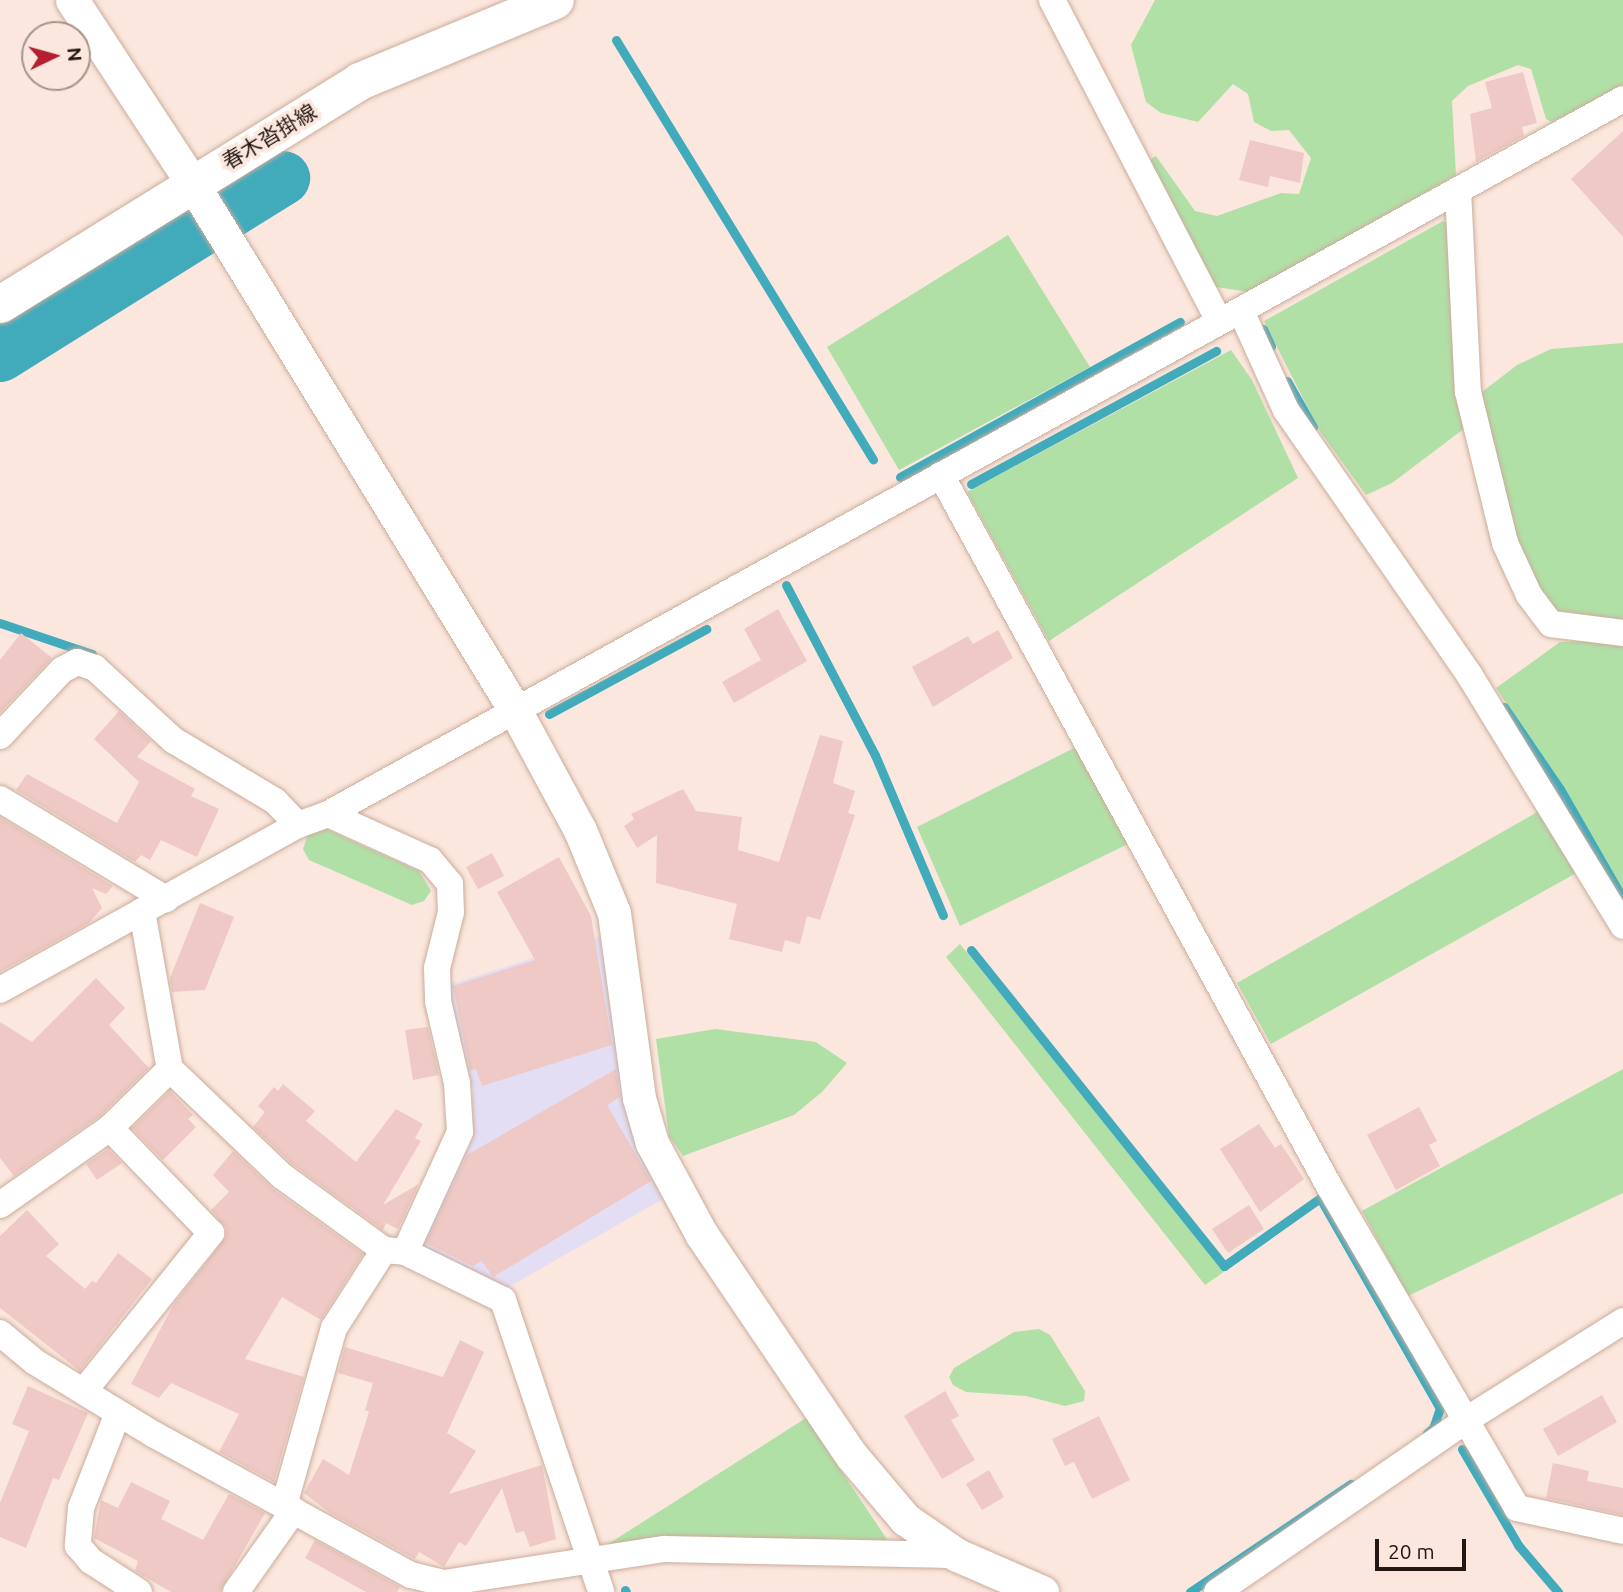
<!DOCTYPE html>
<meta charset="utf-8">
<style>
body{margin:0}
#map{position:relative;width:1623px;height:1592px;overflow:hidden;background:#fbe7dd;font-family:Ubuntu,"Noto Sans JP",sans-serif}
div>[style]{position:absolute}
[style*='--x']{left:calc(var(--x)*1px);top:calc(var(--y)*1px);width:calc(var(--w)*1px);rotate:calc(var(--a)*1deg)}
.industrial>*{inset:0;background:#e4def4}
.green>*{inset:0;background:#b1e0a7}
.stream>*{height:9px;margin:-4.5px;padding:0 4.5px;transform-origin:4.5px;border-radius:4.5px;background:#41abbc}
.river>*{height:54px;margin:-27px;padding:0 27px;transform-origin:27px;border-radius:27px;background:#41abbc}
.building>*{inset:0;background:#eec9c5}
.roads{filter:drop-shadow(0 0 2px #cbac9c) drop-shadow(0 0 2px #cbac9c)}
.minor>*{height:26px;margin:-13px;padding:0 13px;transform-origin:13px;border-radius:13px;background:#fff}
.tertiary>*{height:33px;margin:-16.5px;padding:0 16.5px;transform-origin:16.5px;border-radius:16.5px;background:#fff}
.secondary>*{height:37px;margin:-18.5px;padding:0 18.5px;transform-origin:18.5px;border-radius:18.5px;background:#fff}
span{translate:-50% -50%;white-space:nowrap;text-align:center;line-height:1.15;-webkit-text-stroke:7px #fbe7dd;paint-order:stroke}
.street-label{font-size:21px;color:#221711}
.north{position:absolute;left:21px;top:21px;width:70px;height:70px;box-sizing:border-box;background:#fbe7dd;border:2px solid #a4948b;border-radius:50%;rotate:85deg;font-size:19px;font-weight:700;line-height:28px;text-align:center;color:#221711}
.north::after{content:'';display:block;margin:auto;width:24px;height:32px;background:#b32030;clip-path:polygon(50% 0,100% 100%,50% 72%,0 100%)}
.scale{position:absolute;left:1375px;top:1539px;width:91px;height:32px;box-sizing:border-box;border:4px solid #221711;border-top:0;padding-left:9px;font-size:21px;line-height:24px;white-space:nowrap;color:#221711;-webkit-text-stroke:5px #fbe7dd;paint-order:stroke}
</style>
<div id="map">
<div class="industrial">
<div style="clip-path:polygon(600px 937px,634px 1131px,663px 1199px,505px 1289px,421px 1246px,473px 1139px,473px 1089px,448px 985px)"></div>
</div>
<div class="green">
<div style="clip-path:polygon(1155px 0,1623px 0,1623px 86px,1552px 122px,1546px 119px,1531px 69px,1518px 65px,1468px 86px,1452px 101px,1456px 175px,1249px 292px,1216px 287px,1151px 168px,1151px 159px,1156px 156px,1195px 211px,1217px 216px,1281px 193px,1299px 194px,1311px 158px,1289px 130px,1271px 131px,1254px 122px,1248px 94px,1233px 84px,1198px 122px,1161px 113px,1146px 102px,1131px 45px)"></div>
<div style="clip-path:polygon(1443px 221px,1453px 227px,1465px 428px,1392px 483px,1366px 495px,1319px 430px,1264px 321px)"></div>
<div style="clip-path:polygon(1008px 235px,1090px 367px,899px 470px,827px 347px)"></div>
<div style="clip-path:polygon(1623px 343px,1623px 620px,1547px 609px,1507px 524px,1478px 395px,1517px 365px,1551px 349px)"></div>
<div style="clip-path:polygon(1231px 350px,1252px 380px,1298px 478px,1049px 641px,967px 492px)"></div>
<div style="clip-path:polygon(1623px 640px,1623px 891px,1564px 788px,1496px 688px,1560px 642px)"></div>
<div style="clip-path:polygon(1076px 747px,1130px 843px,960px 926px,917px 827px)"></div>
<div style="clip-path:polygon(1539px 811px,1578px 872px,1271px 1044px,1237px 983px)"></div>
<div style="clip-path:polygon(326px 829px,419px 871px,431px 891px,424px 901px,412px 905px,309px 860px,303px 849px,309px 832px)"></div>
<div style="clip-path:polygon(960px 944px,1225px 1271px,1205px 1285px,946px 957px)"></div>
<div style="clip-path:polygon(715px 1029px,816px 1042px,847px 1063px,822px 1092px,794px 1115px,683px 1156px,669px 1136px,656px 1039px)"></div>
<div style="clip-path:polygon(1623px 1069px,1623px 1193px,1408px 1296px,1362px 1211px)"></div>
<div style="clip-path:polygon(1039px 1329px,1050px 1335px,1085px 1391px,1084px 1401px,1065px 1406px,1026px 1396px,966px 1392px,953px 1385px,949px 1377px,954px 1368px,1014px 1332px)"></div>
<div style="clip-path:polygon(806px 1418px,890px 1544px,605px 1546px)"></div>
</div>
<div class="stream">
<div style="--x:616;--y:40;--w:492;--a:58.5"></div>
<div style="--x:1263;--y:329;--w:19;--a:65"></div>
<div style="--x:1287;--y:381;--w:53;--a:60.5"></div>
<div style="--x:900;--y:477;--w:320;--a:-29"></div>
<div style="--x:971;--y:484;--w:279;--a:-28.5"></div>
<div style="--x:786;--y:585;--w:192;--a:62.4"></div>
<div style="--x:875;--y:755;--w:174;--a:67"></div>
<div style="--x:0;--y:623;--w:97;--a:18.6"></div>
<div style="--x:1504;--y:707;--w:99;--a:55.7"></div>
<div style="--x:1560;--y:789;--w:127;--a:60.2"></div>
<div style="--x:549;--y:714;--w:179;--a:-28.4"></div>
<div style="--x:971;--y:950;--w:405;--a:51.3"></div>
<div style="--x:1224;--y:1266;--w:118;--a:-35.3"></div>
<div style="--x:1320;--y:1198;--w:242;--a:60.3"></div>
<div style="--x:1440;--y:1408;--w:21;--a:109"></div>
<div style="--x:1433;--y:1428;--w:8;--a:140"></div>
<div style="--x:1462;--y:1449;--w:111;--a:59.7"></div>
<div style="--x:1518;--y:1545;--w:62;--a:49.6"></div>
<div style="--x:625;--y:1590;--w:2;--a:63"></div>
<div style="--x:1190;--y:1592;--w:194;--a:-33.9"></div>
</div>
<div class="river">
<div style="--x:0;--y:355;--w:334;--a:-32"></div>
</div>
<div class="building">
<div style="clip-path:polygon(1523px 72px,1537px 123px,1522px 127px,1524px 136px,1476px 162px,1470px 114px,1492px 108px,1485px 82px)"></div>
<div style="clip-path:polygon(1623px 131px,1623px 237px,1571px 179px)"></div>
<div style="clip-path:polygon(1250px 140px,1304px 153px,1300px 183px,1270px 176px,1268px 187px,1239px 180px)"></div>
<div style="clip-path:polygon(778px 609px,807px 661px,734px 703px,722px 682px,761px 660px,744px 629px)"></div>
<div style="clip-path:polygon(998px 630px,1013px 658px,933px 707px,912px 667px,968px 636px,973px 644px)"></div>
<div style="clip-path:polygon(21px 633px,52px 658px,0 713px,0 660px)"></div>
<div style="clip-path:polygon(119px 711px,151px 741px,137px 757px,195px 789px,191px 796px,219px 809px,197px 857px,161px 840px,150px 860px,141px 855px,135px 862px,16px 790px,27px 774px,117px 823px,139px 782px,94px 739px)"></div>
<div style="clip-path:polygon(820px 735px,843px 741px,833px 783px,855px 791px,848px 813px,855px 815px,820px 920px,807px 916px,800px 944px,785px 940px,782px 952px,729px 939px,737px 904px,656px 883px,657px 835px,637px 848px,624px 826px,634px 819px,631px 814px,683px 789px,696px 811px,742px 817px,738px 850px,779px 862px)"></div>
<div style="clip-path:polygon(0 817px,113px 886px,106px 894px,92px 888px,102px 908px,89px 923px,0 972px)"></div>
<div style="clip-path:polygon(492px 853px,504px 876px,478px 889px,466px 867px)"></div>
<div style="clip-path:polygon(559px 857px,591px 916px,612px 1045px,482px 1086px,476px 1069px,470px 1070px,453px 986px,535px 960px,497px 892px)"></div>
<div style="clip-path:polygon(200px 903px,234px 917px,205px 990px,172px 992px,170px 978px)"></div>
<div style="clip-path:polygon(96px 978px,125px 1008px,109px 1025px,149px 1068px,100px 1116px,14px 1176px,0 1158px,0 1022px,32px 1042px)"></div>
<div style="clip-path:polygon(428px 1027px,439px 1075px,413px 1080px,405px 1030px)"></div>
<div style="clip-path:polygon(616px 1069px,620px 1097px,607px 1105px,651px 1181px,493px 1277px,482px 1261px,473px 1266px,426px 1243px,467px 1155px)"></div>
<div style="clip-path:polygon(283px 1084px,315px 1111px,306px 1121px,356px 1162px,396px 1109px,423px 1124px,415px 1138px,421px 1141px,383px 1205px,419px 1184px,398px 1229px,386px 1223px,383px 1230px,292px 1164px,253px 1127px,265px 1112px,258px 1106px,274px 1087px,278px 1091px)"></div>
<div style="clip-path:polygon(170px 1091px,193px 1115px,188px 1119px,196px 1127px,163px 1160px,132px 1128px)"></div>
<div style="clip-path:polygon(1419px 1107px,1437px 1141px,1429px 1145px,1440px 1166px,1396px 1190px,1367px 1135px)"></div>
<div style="clip-path:polygon(1259px 1124px,1275px 1148px,1281px 1144px,1304px 1179px,1260px 1212px,1220px 1149px)"></div>
<div style="clip-path:polygon(108px 1149px,122px 1163px,97px 1180px,86px 1164px)"></div>
<div style="clip-path:polygon(233px 1151px,273px 1189px,363px 1254px,321px 1320px,282px 1297px,245px 1359px,304px 1377px,274px 1482px,219px 1452px,239px 1414px,171px 1383px,159px 1398px,131px 1384px,174px 1304px,226px 1237px,226px 1228px,211px 1210px,229px 1192px,213px 1175px)"></div>
<div style="clip-path:polygon(1249px 1205px,1264px 1229px,1228px 1253px,1212px 1229px)"></div>
<div style="clip-path:polygon(27px 1210px,59px 1244px,46px 1256px,85px 1289px,92px 1281px,96px 1283px,118px 1253px,152px 1279px,80px 1371px,0 1308px,0 1236px)"></div>
<div style="clip-path:polygon(460px 1340px,484px 1352px,447px 1433px,476px 1451px,449px 1494px,542px 1465px,556px 1539px,530px 1547px,524px 1531px,516px 1533px,502px 1488px,466px 1546px,459px 1542px,444px 1567px,419px 1552px,415px 1559px,330px 1513px,304px 1493px,323px 1459px,349px 1475px,369px 1412px,365px 1410px,373px 1383px,338px 1373px,345px 1347px,443px 1377px)"></div>
<div style="clip-path:polygon(28px 1386px,88px 1413px,59px 1480px,53px 1478px,26px 1548px,0 1537px,0 1503px,29px 1431px,12px 1424px)"></div>
<div style="clip-path:polygon(945px 1391px,959px 1416px,951px 1420px,975px 1460px,942px 1479px,904px 1416px)"></div>
<div style="clip-path:polygon(1602px 1395px,1617px 1422px,1558px 1456px,1543px 1429px)"></div>
<div style="clip-path:polygon(1099px 1416px,1130px 1480px,1092px 1499px,1074px 1462px,1065px 1466px,1052px 1439px)"></div>
<div style="clip-path:polygon(1553px 1463px,1589px 1471px,1587px 1481px,1623px 1488px,1623px 1515px,1546px 1498px)"></div>
<div style="clip-path:polygon(989px 1470px,1004px 1497px,982px 1510px,966px 1484px)"></div>
<div style="clip-path:polygon(131px 1482px,170px 1501px,161px 1519px,203px 1540px,229px 1494px,265px 1513px,220px 1592px,171px 1592px,135px 1571px,138px 1561px,94px 1538px,101px 1500px,118px 1508px)"></div>
<div style="clip-path:polygon(315px 1540px,400px 1587px,397px 1592px,366px 1592px,305px 1558px)"></div>
</div>
<div class="roads">
<div class="minor">
<div style="--x:1052;--y:0;--w:362;--a:62.5"></div>
<div style="--x:1458;--y:190;--w:202;--a:87.2"></div>
<div style="--x:1468;--y:392;--w:155;--a:76.2"></div>
<div style="--x:1505;--y:543;--w:57;--a:65.2"></div>
<div style="--x:1529;--y:595;--w:36;--a:53"></div>
<div style="--x:1551;--y:624;--w:73;--a:7.1"></div>
<div style="--x:1241;--y:311;--w:109;--a:65.6"></div>
<div style="--x:1286;--y:410;--w:323;--a:55.3"></div>
<div style="--x:1470;--y:676;--w:293;--a:58.5"></div>
<div style="--x:941;--y:475;--w:810;--a:61.38"></div>
<div style="--x:1329;--y:1186;--w:373;--a:59.7"></div>
<div style="--x:1517;--y:1508;--w:108;--a:12.2"></div>
<div style="--x:0;--y:736;--w:91;--a:-46.8"></div>
<div style="--x:62;--y:670;--w:17;--a:-28"></div>
<div style="--x:77;--y:662;--w:19;--a:18"></div>
<div style="--x:95;--y:668;--w:106;--a:42.7"></div>
<div style="--x:173;--y:740;--w:119;--a:30.9"></div>
<div style="--x:275;--y:801;--w:33;--a:46"></div>
<div style="--x:0;--y:799;--w:194;--a:31.1"></div>
<div style="--x:328;--y:814;--w:112;--a:24.3"></div>
<div style="--x:430;--y:860;--w:31;--a:50"></div>
<div style="--x:450;--y:884;--w:28;--a:88"></div>
<div style="--x:451;--y:912;--w:58;--a:104"></div>
<div style="--x:437;--y:968;--w:33;--a:88"></div>
<div style="--x:438;--y:1001;--w:84;--a:77"></div>
<div style="--x:457;--y:1083;--w:49;--a:86.5"></div>
<div style="--x:460;--y:1132;--w:132;--a:114.6"></div>
<div style="--x:142;--y:911;--w:160;--a:80"></div>
<div style="--x:170;--y:1069;--w:155;--a:43.7"></div>
<div style="--x:282;--y:1176;--w:126;--a:36"></div>
<div style="--x:384;--y:1250;--w:21;--a:5"></div>
<div style="--x:405;--y:1252;--w:109;--a:26.1"></div>
<div style="--x:503;--y:1300;--w:308;--a:71.4"></div>
<div style="--x:0;--y:990;--w:341;--a:-29"></div>
<div style="--x:298;--y:825;--w:32;--a:-20"></div>
<div style="--x:328;--y:814;--w:1479;--a:-28.9"></div>
<div style="--x:0;--y:1205;--w:134;--a:-35"></div>
<div style="--x:110;--y:1128;--w:84;--a:-44.5"></div>
<div style="--x:0;--y:1333;--w:45;--a:39.6"></div>
<div style="--x:35;--y:1362;--w:138;--a:31.4"></div>
<div style="--x:153;--y:1434;--w:294;--a:28.7"></div>
<div style="--x:411;--y:1575;--w:34;--a:14"></div>
<div style="--x:444;--y:1583;--w:223;--a:-8.8"></div>
<div style="--x:664;--y:1549;--w:293;--a:1.2"></div>
<div style="--x:84;--y:1391;--w:203;--a:-51.2"></div>
<div style="--x:211;--y:1233;--w:146;--a:-133.9"></div>
<div style="--x:118;--y:1413;--w:102;--a:111.3"></div>
<div style="--x:81;--y:1508;--w:38;--a:95"></div>
<div style="--x:78;--y:1546;--w:20;--a:49"></div>
<div style="--x:91;--y:1561;--w:57;--a:32.9"></div>
<div style="--x:285;--y:1502;--w:181;--a:-74.3"></div>
<div style="--x:334;--y:1328;--w:93;--a:-57.3"></div>
<div style="--x:236;--y:1592;--w:100;--a:-54.7"></div>
<div style="--x:1217;--y:1592;--w:303;--a:-34.6"></div>
<div style="--x:1466;--y:1420;--w:186;--a:-32.2"></div>
</div>
<div class="tertiary">
<div style="--x:72;--y:0;--w:219;--a:56.7"></div>
<div style="--x:192;--y:183;--w:618;--a:58.5"></div>
<div style="--x:515;--y:710;--w:136;--a:61.6"></div>
<div style="--x:580;--y:830;--w:90;--a:67.7"></div>
<div style="--x:614;--y:913;--w:187;--a:82.3"></div>
<div style="--x:639;--y:1098;--w:47;--a:73.9"></div>
<div style="--x:652;--y:1143;--w:105;--a:61.5"></div>
<div style="--x:702;--y:1235;--w:266;--a:55.9"></div>
<div style="--x:851;--y:1455;--w:84;--a:49.8"></div>
<div style="--x:905;--y:1519;--w:63;--a:34.7"></div>
<div style="--x:957;--y:1555;--w:93;--a:23.5"></div>
</div>
<div class="secondary">
<div style="--x:0;--y:304;--w:423;--a:-31.8"></div>
<div style="--x:359;--y:81;--w:212;--a:-22.5"></div>
</div>
</div>
<div class="street-label">
<span style="left:269px;top:136px;rotate:-31deg">春木沓掛線</span>
</div>
<div class="north">N</div>
<div class="scale">20 m</div>
</div>
